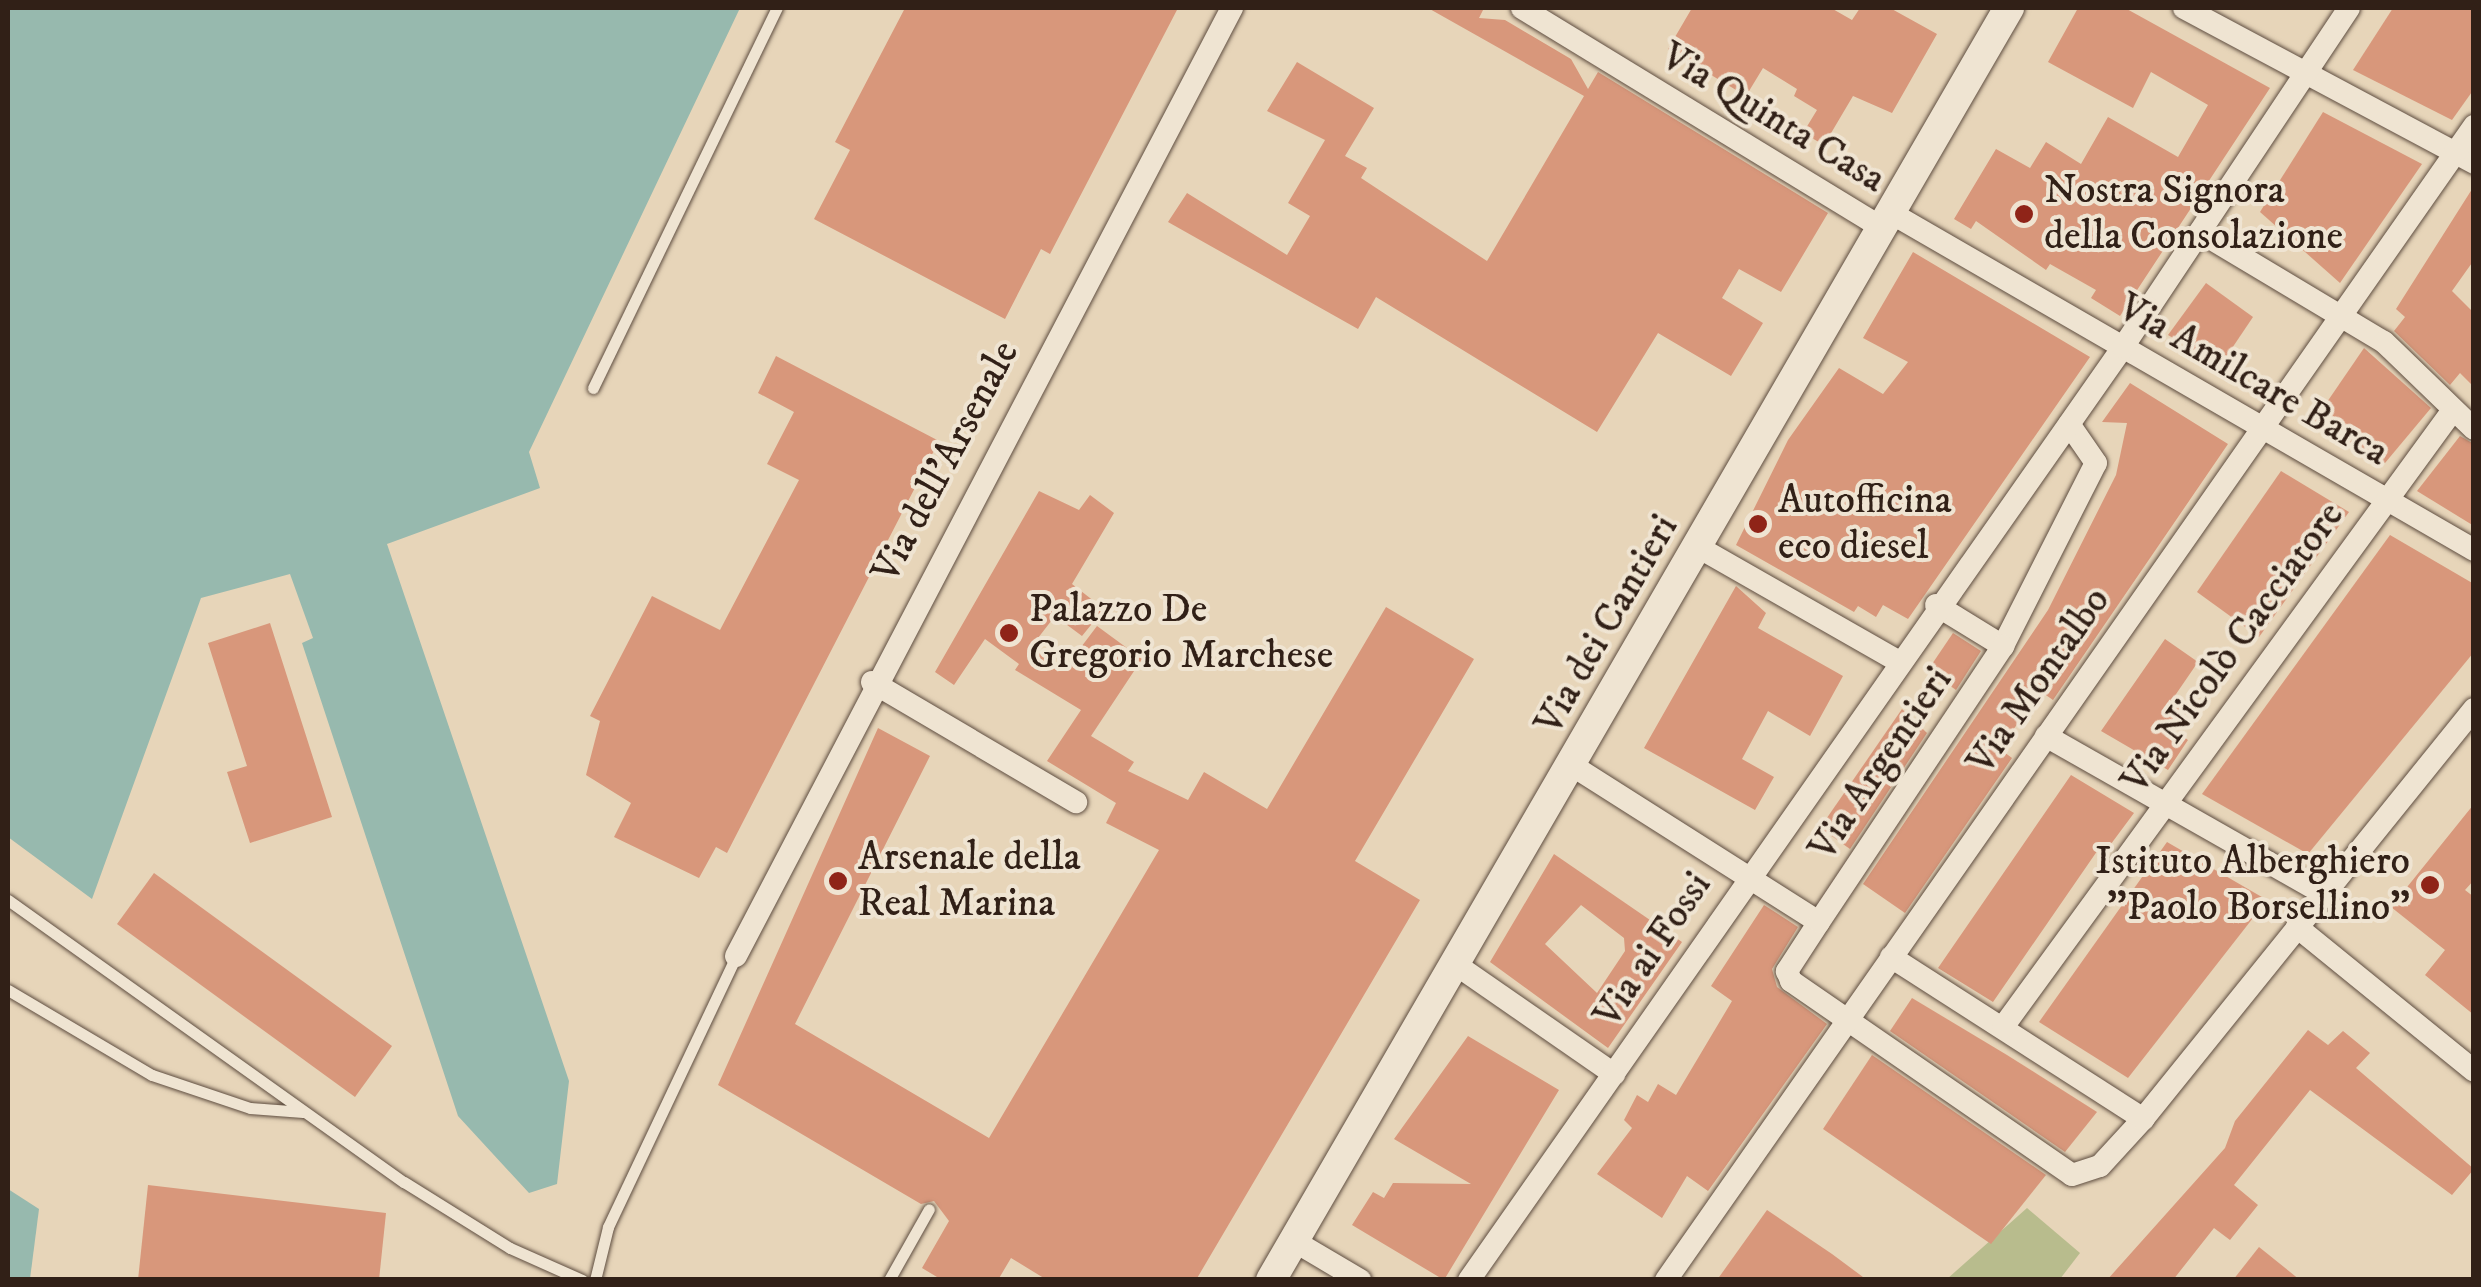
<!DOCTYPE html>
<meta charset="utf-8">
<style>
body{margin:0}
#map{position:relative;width:2481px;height:1287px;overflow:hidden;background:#e7d5b9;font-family:"IM FELL DW Pica",serif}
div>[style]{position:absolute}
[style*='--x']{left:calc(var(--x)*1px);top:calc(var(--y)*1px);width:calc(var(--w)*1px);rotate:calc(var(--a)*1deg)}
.green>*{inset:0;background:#b8bc8d}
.water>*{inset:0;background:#97b9ae}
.building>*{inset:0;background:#d8977b}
.roads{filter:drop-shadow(0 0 2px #5e4d40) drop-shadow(0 0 2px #5e4d40)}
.lane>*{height:11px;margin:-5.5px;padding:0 5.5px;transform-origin:5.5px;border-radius:5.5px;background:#efe4d2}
.street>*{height:22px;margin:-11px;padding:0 11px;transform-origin:11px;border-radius:11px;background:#efe4d2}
.secondary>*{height:30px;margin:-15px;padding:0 15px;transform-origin:15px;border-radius:15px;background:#efe4d2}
.dots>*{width:28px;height:28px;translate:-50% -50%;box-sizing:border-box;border:5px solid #efe4d2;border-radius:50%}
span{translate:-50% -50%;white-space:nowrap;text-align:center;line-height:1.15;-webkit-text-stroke:8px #efe4d2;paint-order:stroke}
.street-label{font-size:40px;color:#312017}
.poi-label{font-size:40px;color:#312017}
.left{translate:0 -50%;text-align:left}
.right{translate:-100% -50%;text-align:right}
.frame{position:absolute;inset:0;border:10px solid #312017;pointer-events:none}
</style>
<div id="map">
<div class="green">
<div style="clip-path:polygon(2027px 1208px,2080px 1253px,2060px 1279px,1947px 1279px)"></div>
</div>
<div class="water">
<div style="clip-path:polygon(8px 8px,740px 8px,529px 452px,540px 488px,387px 544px,569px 1081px,557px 1184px,529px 1193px,458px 1116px,302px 643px,313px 638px,290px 574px,201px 598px,92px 899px,8px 837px)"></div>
<div style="clip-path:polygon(8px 1189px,39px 1209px,30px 1279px,8px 1279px)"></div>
</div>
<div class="building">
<div style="clip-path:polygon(905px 8px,1178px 8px,1050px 254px,1041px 249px,1005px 319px,814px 219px,850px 150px,835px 142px)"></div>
<div style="clip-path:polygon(1428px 8px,1484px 8px,1479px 18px,1505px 20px,1571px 59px,1588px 89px,1598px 72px,1828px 213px,1781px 292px,1739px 269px,1722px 298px,1763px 323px,1731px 376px,1658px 333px,1597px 432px,1376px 297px,1358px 329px,1168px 222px,1187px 193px,1287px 255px,1310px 216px,1288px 203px,1325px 140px,1267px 111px,1297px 62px,1374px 108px,1345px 156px,1367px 168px,1361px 178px,1487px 261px,1584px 96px)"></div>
<div style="clip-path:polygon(1692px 8px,1831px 8px,1852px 20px,1860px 8px,1890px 8px,1937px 34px,1892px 113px,1853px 96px,1824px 145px,1803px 133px,1817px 110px,1794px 96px,1797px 89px,1763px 68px,1746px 96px,1668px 49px)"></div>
<div style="clip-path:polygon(2078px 8px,2125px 8px,2270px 88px,2120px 316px,2091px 298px,2096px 290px,2050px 264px,2046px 270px,1976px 221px,1971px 229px,1954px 219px,1996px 149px,2030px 168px,2046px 142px,2081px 164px,2108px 117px,2178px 157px,2208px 105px,2151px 72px,2133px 108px,2048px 62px)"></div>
<div style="clip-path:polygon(2393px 8px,2474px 8px,2474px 89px,2452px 120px,2353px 70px)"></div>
<div style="clip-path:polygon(2323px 112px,2422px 164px,2340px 283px,2260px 212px)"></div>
<div style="clip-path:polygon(2474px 186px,2474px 260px,2452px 291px,2474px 313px,2474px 387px,2460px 373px,2450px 385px,2394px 331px,2405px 317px,2396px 309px)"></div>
<div style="clip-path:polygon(1913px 252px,2090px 357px,1908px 619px,1883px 605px,1876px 617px,1858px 606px,1854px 612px,1736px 545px,1788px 440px,1839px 368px,1883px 394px,1908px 362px,1863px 338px)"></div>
<div style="clip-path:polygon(2206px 283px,2253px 317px,2220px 366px,2168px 335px)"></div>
<div style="clip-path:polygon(2364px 348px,2431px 408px,2385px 463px,2314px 421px)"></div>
<div style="clip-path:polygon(776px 356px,939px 441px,727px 853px,716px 847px,699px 878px,614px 837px,631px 803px,586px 775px,600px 721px,590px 716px,652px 596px,720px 630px,799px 480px,767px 464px,794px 412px,758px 393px)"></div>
<div style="clip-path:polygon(2130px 383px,2228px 444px,2053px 700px,2040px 691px,2000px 749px,2012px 758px,1905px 913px,1863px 884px,2048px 610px,2116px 475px,2127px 423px,2102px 422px)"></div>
<div style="clip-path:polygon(2460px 436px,2474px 444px,2474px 526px,2417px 491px)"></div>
<div style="clip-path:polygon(2281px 471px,2349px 512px,2259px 637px,2197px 592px)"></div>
<div style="clip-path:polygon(1039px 491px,1079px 510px,1090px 495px,1114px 513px,1072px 584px,1104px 609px,1082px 636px,1055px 616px,1031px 647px,1063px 671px,1097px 626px,1142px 659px,1091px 736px,1134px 762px,1128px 771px,1188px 800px,1204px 772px,1267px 809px,1386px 607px,1474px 659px,1355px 861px,1420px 900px,1196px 1280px,1047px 1280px,1011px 1258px,998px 1280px,942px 1280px,922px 1268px,949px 1221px,934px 1201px,921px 1204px,718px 1085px,878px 728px,930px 756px,795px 1024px,989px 1138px,1159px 850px,1106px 823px,1116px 803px,1047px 761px,1081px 710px,1015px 670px,1019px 664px,985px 639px,954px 685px,935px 672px)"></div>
<div style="clip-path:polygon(2390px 535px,2474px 584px,2474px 652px,2308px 854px,2202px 794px)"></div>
<div style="clip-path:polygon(1736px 586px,1766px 613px,1758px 628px,1843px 676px,1810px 736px,1768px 711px,1742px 759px,1774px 777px,1755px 810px,1644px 748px)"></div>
<div style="clip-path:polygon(270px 623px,332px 817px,250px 843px,227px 772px,247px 766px,208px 643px)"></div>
<div style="clip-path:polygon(1953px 633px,1981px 651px,1956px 690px,1928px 670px)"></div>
<div style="clip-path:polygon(2165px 639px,2198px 662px,2174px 697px,2190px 708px,2174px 730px,2188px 740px,2168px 770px,2101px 731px)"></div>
<div style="clip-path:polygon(1902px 709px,1927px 733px,1850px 849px,1820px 828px)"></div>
<div style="clip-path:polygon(2071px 775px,2134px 813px,2108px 848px,2102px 844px,1993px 1002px,1938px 968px)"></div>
<div style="clip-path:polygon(2474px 804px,2474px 880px,2465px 890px,2474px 897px,2474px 1015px,2425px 975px,2445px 950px,2391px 907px)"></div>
<div style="clip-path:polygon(2167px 842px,2267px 900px,2128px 1078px,2039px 1022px)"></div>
<div style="clip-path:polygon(evenodd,1554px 854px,1682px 942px,1608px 1048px,1490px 962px,1554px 854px,1581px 905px,1624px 938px,1625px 951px,1597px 993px,1545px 944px,1581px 905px)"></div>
<div style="clip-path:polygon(154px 873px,392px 1046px,355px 1097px,117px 924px)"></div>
<div style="clip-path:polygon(1764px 905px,1798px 927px,1772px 969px,1777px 987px,1827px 1024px,1708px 1191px,1687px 1176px,1662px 1218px,1597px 1174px,1632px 1128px,1624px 1120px,1637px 1095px,1648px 1102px,1658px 1084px,1676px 1095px,1732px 1001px,1711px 986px)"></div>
<div style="clip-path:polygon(1912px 998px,2007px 1055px,2097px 1112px,2065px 1152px,1890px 1031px)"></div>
<div style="clip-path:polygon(2308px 1030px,2328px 1045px,2343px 1031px,2370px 1053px,2356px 1068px,2474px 1169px,2452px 1195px,2310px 1090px,2234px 1185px,2258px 1205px,2230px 1240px,2214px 1228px,2173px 1280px,2107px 1280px,2225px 1148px,2235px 1121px)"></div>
<div style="clip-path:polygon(1468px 1036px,1559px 1090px,1444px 1280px,1352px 1225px,1373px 1192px,1384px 1198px,1393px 1183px,1471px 1184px,1394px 1139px)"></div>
<div style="clip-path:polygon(1872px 1055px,2046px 1175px,1991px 1244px,1823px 1129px)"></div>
<div style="clip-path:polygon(148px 1185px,386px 1213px,379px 1280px,138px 1280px)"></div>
<div style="clip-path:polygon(1767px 1210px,1832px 1254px,1867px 1280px,1717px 1280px)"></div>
<div style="clip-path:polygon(2259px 1247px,2300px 1280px,2233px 1280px)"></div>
</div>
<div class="roads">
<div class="lane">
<div style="--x:593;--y:388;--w:422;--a:-64.2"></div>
<div style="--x:8;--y:900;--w:486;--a:35.5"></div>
<div style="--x:404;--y:1182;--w:125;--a:31.9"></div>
<div style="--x:510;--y:1248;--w:79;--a:24"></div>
<div style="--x:8;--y:990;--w:167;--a:30.6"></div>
<div style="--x:152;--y:1075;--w:103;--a:18.6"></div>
<div style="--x:250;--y:1108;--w:53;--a:4.3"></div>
<div style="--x:595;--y:1280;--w:55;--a:-76.2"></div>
<div style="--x:608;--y:1227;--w:300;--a:-64.7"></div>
<div style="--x:889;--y:1280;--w:81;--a:-60.6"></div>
</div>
<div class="street">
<div style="--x:1522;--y:8;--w:422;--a:31.4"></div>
<div style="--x:2184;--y:8;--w:329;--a:28.1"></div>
<div style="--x:1891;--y:213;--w:673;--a:30.03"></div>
<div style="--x:2200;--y:232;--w:214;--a:30.9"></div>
<div style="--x:2384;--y:342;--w:125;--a:44"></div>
<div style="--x:1698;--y:547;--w:232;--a:29.7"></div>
<div style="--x:1936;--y:605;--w:79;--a:31.5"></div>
<div style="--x:2003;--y:646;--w:205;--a:-63.1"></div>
<div style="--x:2096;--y:463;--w:47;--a:-124.7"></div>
<div style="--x:872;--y:682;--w:237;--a:30.5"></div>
<div style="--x:2046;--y:736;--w:320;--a:29.6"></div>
<div style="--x:1573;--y:766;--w:291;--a:32.4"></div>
<div style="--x:1819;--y:922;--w:59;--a:123.1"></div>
<div style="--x:1787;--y:971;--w:11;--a:68"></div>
<div style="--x:1791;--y:981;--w:341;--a:34.6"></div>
<div style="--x:2072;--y:1175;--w:29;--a:-18"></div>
<div style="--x:2100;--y:1166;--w:64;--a:-47.5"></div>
<div style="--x:2143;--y:1119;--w:527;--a:-51.09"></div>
<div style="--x:1819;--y:922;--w:332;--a:-56.3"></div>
<div style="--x:2297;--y:927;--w:228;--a:39.1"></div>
<div style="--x:736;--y:956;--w:1070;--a:-62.38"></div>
<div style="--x:1891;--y:957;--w:300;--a:32.7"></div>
<div style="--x:1458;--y:966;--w:190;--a:34.7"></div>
<div style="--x:2003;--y:1027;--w:764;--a:-53.9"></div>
<div style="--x:1294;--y:1241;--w:77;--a:30.6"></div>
<div style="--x:1469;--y:1280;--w:1139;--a:-54.97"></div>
<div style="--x:2123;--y:347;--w:407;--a:-56.3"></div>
<div style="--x:1666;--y:1280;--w:1409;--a:-55"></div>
</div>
<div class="secondary">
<div style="--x:1271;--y:1280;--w:1471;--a:-59.88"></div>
</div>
</div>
<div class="dots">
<div style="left:2024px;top:214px;background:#8f2418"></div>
<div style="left:1758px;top:524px;background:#8f2418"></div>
<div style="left:1009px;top:633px;background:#8f2418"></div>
<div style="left:838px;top:881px;background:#8f2418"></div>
<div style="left:2430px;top:885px;background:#8f2418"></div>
</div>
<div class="street-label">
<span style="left:1773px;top:118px;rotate:31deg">Via Quinta Casa</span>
<span style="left:2253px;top:380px;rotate:30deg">Via Amilcare Barca</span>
<span style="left:946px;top:462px;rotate:-62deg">Via dell'Arsenale</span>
<span style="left:1607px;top:625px;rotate:-60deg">Via dei Cantieri</span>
<span style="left:2233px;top:648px;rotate:-54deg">Via Nicolò Cacciatore</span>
<span style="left:2039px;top:681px;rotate:-55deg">Via Montalbo</span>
<span style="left:1881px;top:764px;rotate:-56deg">Via Argentieri</span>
<span style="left:1653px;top:950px;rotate:-56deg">Via ai Fossi</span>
</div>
<div class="poi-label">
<span class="left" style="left:2044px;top:214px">Nostra Signora<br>della Consolazione</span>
<span class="left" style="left:1778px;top:524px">Autofficina<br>eco diesel</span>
<span class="left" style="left:1029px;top:633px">Palazzo De<br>Gregorio Marchese</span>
<span class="left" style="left:858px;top:881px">Arsenale della<br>Real Marina</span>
<span class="right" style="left:2410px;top:885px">Istituto Alberghiero<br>"Paolo Borsellino"</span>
</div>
<div class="frame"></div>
</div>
